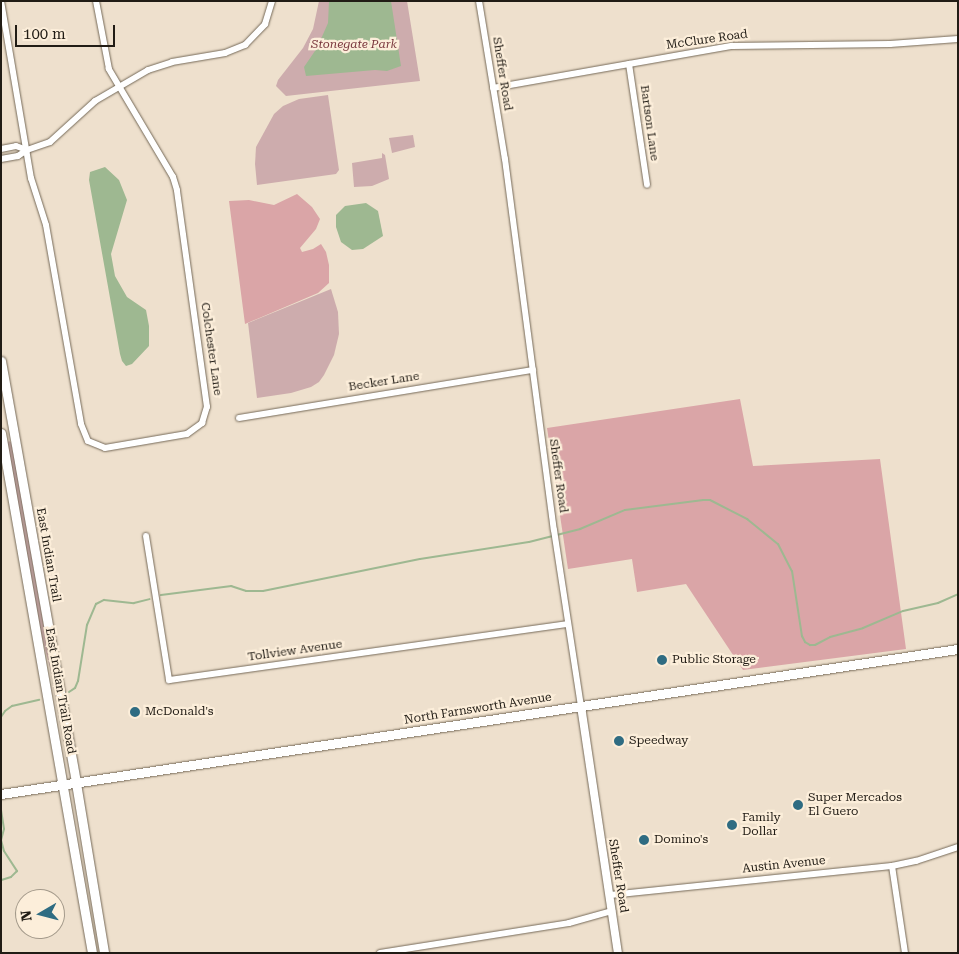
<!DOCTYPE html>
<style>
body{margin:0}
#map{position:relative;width:959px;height:954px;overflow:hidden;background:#eee0cd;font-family:"Roboto Serif",serif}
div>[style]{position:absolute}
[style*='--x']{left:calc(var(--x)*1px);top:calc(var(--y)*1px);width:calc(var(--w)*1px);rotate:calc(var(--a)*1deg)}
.green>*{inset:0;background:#cdacad}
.forest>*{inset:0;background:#daa5a7}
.water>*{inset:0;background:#9eb891}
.stream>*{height:2px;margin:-1px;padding:0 1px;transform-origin:1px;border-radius:1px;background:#9eb891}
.roads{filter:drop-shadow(0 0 1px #756958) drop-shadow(0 0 1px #756958)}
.minor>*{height:6px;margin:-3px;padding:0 3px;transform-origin:3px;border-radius:3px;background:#fff}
.tertiary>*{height:8px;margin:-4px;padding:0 4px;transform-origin:4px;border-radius:4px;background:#fff}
.secondary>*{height:9px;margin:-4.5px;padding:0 4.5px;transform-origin:4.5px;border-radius:4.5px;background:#fff}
.dots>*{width:14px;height:14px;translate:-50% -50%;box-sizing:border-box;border:2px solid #fceeda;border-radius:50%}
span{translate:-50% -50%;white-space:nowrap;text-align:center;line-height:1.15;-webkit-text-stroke:4.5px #fceeda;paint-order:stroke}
.street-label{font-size:12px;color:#211c15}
.park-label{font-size:12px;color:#7b393f;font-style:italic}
.poi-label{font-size:12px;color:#211c15}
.left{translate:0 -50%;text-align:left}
.frame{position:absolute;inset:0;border:2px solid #211c15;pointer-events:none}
.north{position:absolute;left:15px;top:889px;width:50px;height:50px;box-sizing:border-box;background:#fceeda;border:1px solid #a49a8b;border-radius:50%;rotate:262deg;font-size:14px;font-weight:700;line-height:20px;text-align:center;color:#211c15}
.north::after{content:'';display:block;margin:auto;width:18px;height:22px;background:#2f6c82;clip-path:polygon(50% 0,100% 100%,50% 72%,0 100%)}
.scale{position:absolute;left:15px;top:25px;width:100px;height:22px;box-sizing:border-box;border:2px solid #211c15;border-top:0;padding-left:6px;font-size:15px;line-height:18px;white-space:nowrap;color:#211c15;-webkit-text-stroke:4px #fceeda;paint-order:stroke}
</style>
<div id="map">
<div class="green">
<div style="clip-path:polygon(319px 1px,407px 1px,420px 81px,286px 96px,276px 86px,278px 80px,303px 48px,313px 29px)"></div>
<div style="clip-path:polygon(328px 95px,339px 170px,336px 174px,257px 185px,255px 164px,256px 147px,274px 114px,283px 106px,299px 99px)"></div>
<div style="clip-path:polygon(413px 135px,415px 147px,392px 153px,389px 138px)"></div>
<div style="clip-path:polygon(382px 153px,385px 155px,389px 179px,372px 186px,354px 187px,352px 163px,382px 158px)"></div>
<div style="clip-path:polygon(331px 289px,338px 312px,339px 334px,334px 355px,324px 375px,319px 382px,311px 387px,291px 393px,257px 398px,248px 323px)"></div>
<div style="clip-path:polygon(9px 441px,12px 443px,53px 679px,42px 638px,7px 443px)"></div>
</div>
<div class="forest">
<div style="clip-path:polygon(297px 194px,312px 207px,320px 219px,316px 229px,300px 248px,302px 252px,313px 249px,321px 244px,326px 252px,329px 265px,329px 283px,318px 293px,245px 324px,229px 201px,249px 200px,274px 205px)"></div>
<div style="clip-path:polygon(740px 399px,753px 466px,880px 459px,906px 649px,743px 670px,686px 584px,637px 592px,632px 559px,568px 569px,547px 428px)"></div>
</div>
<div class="water">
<div style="clip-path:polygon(329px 1px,391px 1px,401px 66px,387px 71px,375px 70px,306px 76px,304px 67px,317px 48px,328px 23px)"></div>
<div style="clip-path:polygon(105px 167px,119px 180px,127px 200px,111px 254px,115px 276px,127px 297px,146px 310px,149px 326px,149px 346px,132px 364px,126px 366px,122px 361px,120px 354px,89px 180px,90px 172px)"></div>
<div style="clip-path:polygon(366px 203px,378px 211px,383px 236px,363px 249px,352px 250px,341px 242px,336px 227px,336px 215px,345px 206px)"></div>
</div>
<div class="stream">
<div style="--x:161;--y:595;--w:71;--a:-7.3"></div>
<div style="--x:231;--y:586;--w:16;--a:18"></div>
<div style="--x:246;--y:591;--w:17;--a:0"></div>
<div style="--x:263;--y:591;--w:160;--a:-11.5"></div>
<div style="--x:420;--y:559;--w:110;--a:-8.9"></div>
<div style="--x:529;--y:542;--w:53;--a:-14.3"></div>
<div style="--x:580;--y:529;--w:49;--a:-22.9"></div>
<div style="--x:625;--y:510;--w:79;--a:-7.3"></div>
<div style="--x:703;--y:500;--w:7;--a:0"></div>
<div style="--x:710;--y:500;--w:42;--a:27.2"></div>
<div style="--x:747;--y:519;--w:40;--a:39"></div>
<div style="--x:778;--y:544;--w:30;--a:63"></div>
<div style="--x:792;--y:571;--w:66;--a:81.3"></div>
<div style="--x:802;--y:636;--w:7;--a:63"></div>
<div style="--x:805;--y:642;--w:6;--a:31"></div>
<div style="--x:810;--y:645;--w:5;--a:0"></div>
<div style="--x:815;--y:645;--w:17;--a:-28"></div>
<div style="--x:830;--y:637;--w:34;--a:-15"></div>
<div style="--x:863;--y:628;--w:43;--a:-23"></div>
<div style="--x:903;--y:611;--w:36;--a:-13"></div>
<div style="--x:938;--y:603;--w:22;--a:-24"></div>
<div style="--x:69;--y:692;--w:7;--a:-34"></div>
<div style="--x:75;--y:688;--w:8;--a:-67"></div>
<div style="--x:78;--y:681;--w:57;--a:-80.9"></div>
<div style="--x:87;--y:625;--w:23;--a:-67"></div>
<div style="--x:96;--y:604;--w:9;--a:-27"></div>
<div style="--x:104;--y:600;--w:30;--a:6"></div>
<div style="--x:134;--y:603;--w:16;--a:-14"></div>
<div style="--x:1;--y:717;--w:7;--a:-56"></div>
<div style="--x:5;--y:711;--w:9;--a:-36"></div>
<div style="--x:12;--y:706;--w:28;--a:-13"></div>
<div style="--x:1;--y:810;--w:19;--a:81"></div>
<div style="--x:4;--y:829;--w:11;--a:105"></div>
<div style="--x:1;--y:840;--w:11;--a:75"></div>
<div style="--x:4;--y:851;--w:24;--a:57"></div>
<div style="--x:17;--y:871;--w:8;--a:135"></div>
<div style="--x:11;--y:877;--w:10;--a:163"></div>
</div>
<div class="roads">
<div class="minor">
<div style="--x:1;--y:1;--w:180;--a:80.4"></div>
<div style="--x:31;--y:178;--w:49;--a:72.3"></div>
<div style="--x:46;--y:225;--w:202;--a:80"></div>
<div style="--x:81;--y:424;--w:18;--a:68"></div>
<div style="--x:88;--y:441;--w:18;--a:22"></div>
<div style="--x:105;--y:448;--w:83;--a:-9.7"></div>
<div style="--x:187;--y:434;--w:19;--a:-36"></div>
<div style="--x:202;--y:423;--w:17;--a:-73"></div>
<div style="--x:207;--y:407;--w:219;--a:-97.9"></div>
<div style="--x:177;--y:190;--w:14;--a:-107"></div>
<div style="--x:173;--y:177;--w:126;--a:-120.7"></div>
<div style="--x:109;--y:69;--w:69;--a:-100.8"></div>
<div style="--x:479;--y:1;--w:160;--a:80.7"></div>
<div style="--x:505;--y:159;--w:374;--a:82.5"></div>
<div style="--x:554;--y:530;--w:178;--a:81.3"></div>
<div style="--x:629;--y:64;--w:122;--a:81.5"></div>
<div style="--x:493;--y:88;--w:243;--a:-10"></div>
<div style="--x:732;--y:46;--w:158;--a:-0.7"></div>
<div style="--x:890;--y:44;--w:68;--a:-4.2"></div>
<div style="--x:1;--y:149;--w:15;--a:-11"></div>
<div style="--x:16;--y:146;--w:12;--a:20"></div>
<div style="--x:1;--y:159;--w:17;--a:-10"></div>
<div style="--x:18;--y:156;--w:11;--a:-34"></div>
<div style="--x:27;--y:150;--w:24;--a:-19"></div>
<div style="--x:50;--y:142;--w:61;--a:-42.3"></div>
<div style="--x:95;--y:101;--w:61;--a:-30.3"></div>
<div style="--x:148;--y:70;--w:25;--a:-18"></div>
<div style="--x:172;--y:62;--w:54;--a:-9.6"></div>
<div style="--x:225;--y:53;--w:22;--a:-22"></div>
<div style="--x:245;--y:45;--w:29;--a:-46"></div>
<div style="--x:265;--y:24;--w:24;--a:-73"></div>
<div style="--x:239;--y:418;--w:298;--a:-9.3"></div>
<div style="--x:146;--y:536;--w:146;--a:80.9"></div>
<div style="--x:169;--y:680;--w:402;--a:-8"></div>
<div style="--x:892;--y:866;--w:88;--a:81.5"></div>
<div style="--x:610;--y:895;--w:283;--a:-5.9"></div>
<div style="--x:892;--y:866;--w:25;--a:-12"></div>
<div style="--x:916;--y:861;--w:44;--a:-18.4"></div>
<div style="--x:380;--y:953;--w:191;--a:-9"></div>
<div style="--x:569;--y:923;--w:45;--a:-15.6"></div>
</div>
<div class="tertiary">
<div style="--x:581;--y:706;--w:250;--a:81.5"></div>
</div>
<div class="secondary">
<div style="--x:1;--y:361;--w:429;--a:79.9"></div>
<div style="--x:76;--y:783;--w:172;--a:80.6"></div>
<div style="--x:1;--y:433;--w:528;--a:80.07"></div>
<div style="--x:1;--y:794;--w:968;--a:-8.62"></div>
</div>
</div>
<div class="dots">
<div style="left:662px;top:660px;background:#2f6c82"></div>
<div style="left:135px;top:712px;background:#2f6c82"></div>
<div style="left:619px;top:741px;background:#2f6c82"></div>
<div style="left:798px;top:805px;background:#2f6c82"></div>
<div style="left:732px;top:825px;background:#2f6c82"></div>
<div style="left:644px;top:840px;background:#2f6c82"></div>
</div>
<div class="street-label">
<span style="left:707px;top:40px;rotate:-8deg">McClure Road</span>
<span style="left:502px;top:74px;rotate:81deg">Sheffer Road</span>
<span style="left:649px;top:123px;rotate:82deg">Bartson Lane</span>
<span style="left:211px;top:349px;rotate:82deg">Colchester Lane</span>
<span style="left:384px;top:382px;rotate:-9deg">Becker Lane</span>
<span style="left:558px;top:476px;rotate:82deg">Sheffer Road</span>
<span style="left:48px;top:555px;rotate:80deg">East Indian Trail</span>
<span style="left:295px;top:651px;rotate:-8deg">Tollview Avenue</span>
<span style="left:60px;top:691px;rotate:80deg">East Indian Trail Road</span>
<span style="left:478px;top:709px;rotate:-9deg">North Farnsworth Avenue</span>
<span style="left:784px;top:865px;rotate:-6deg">Austin Avenue</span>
<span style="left:618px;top:876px;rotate:81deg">Sheffer Road</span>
</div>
<div class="park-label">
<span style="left:354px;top:45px">Stonegate Park</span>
</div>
<div class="poi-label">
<span class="left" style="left:672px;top:660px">Public Storage</span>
<span class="left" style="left:145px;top:712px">McDonald's</span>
<span class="left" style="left:629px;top:741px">Speedway</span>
<span class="left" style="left:808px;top:805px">Super Mercados<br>El Guero</span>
<span class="left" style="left:742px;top:825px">Family<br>Dollar</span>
<span class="left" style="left:654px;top:840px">Domino's</span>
</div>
<div class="frame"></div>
<div class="north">N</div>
<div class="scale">100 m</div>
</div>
